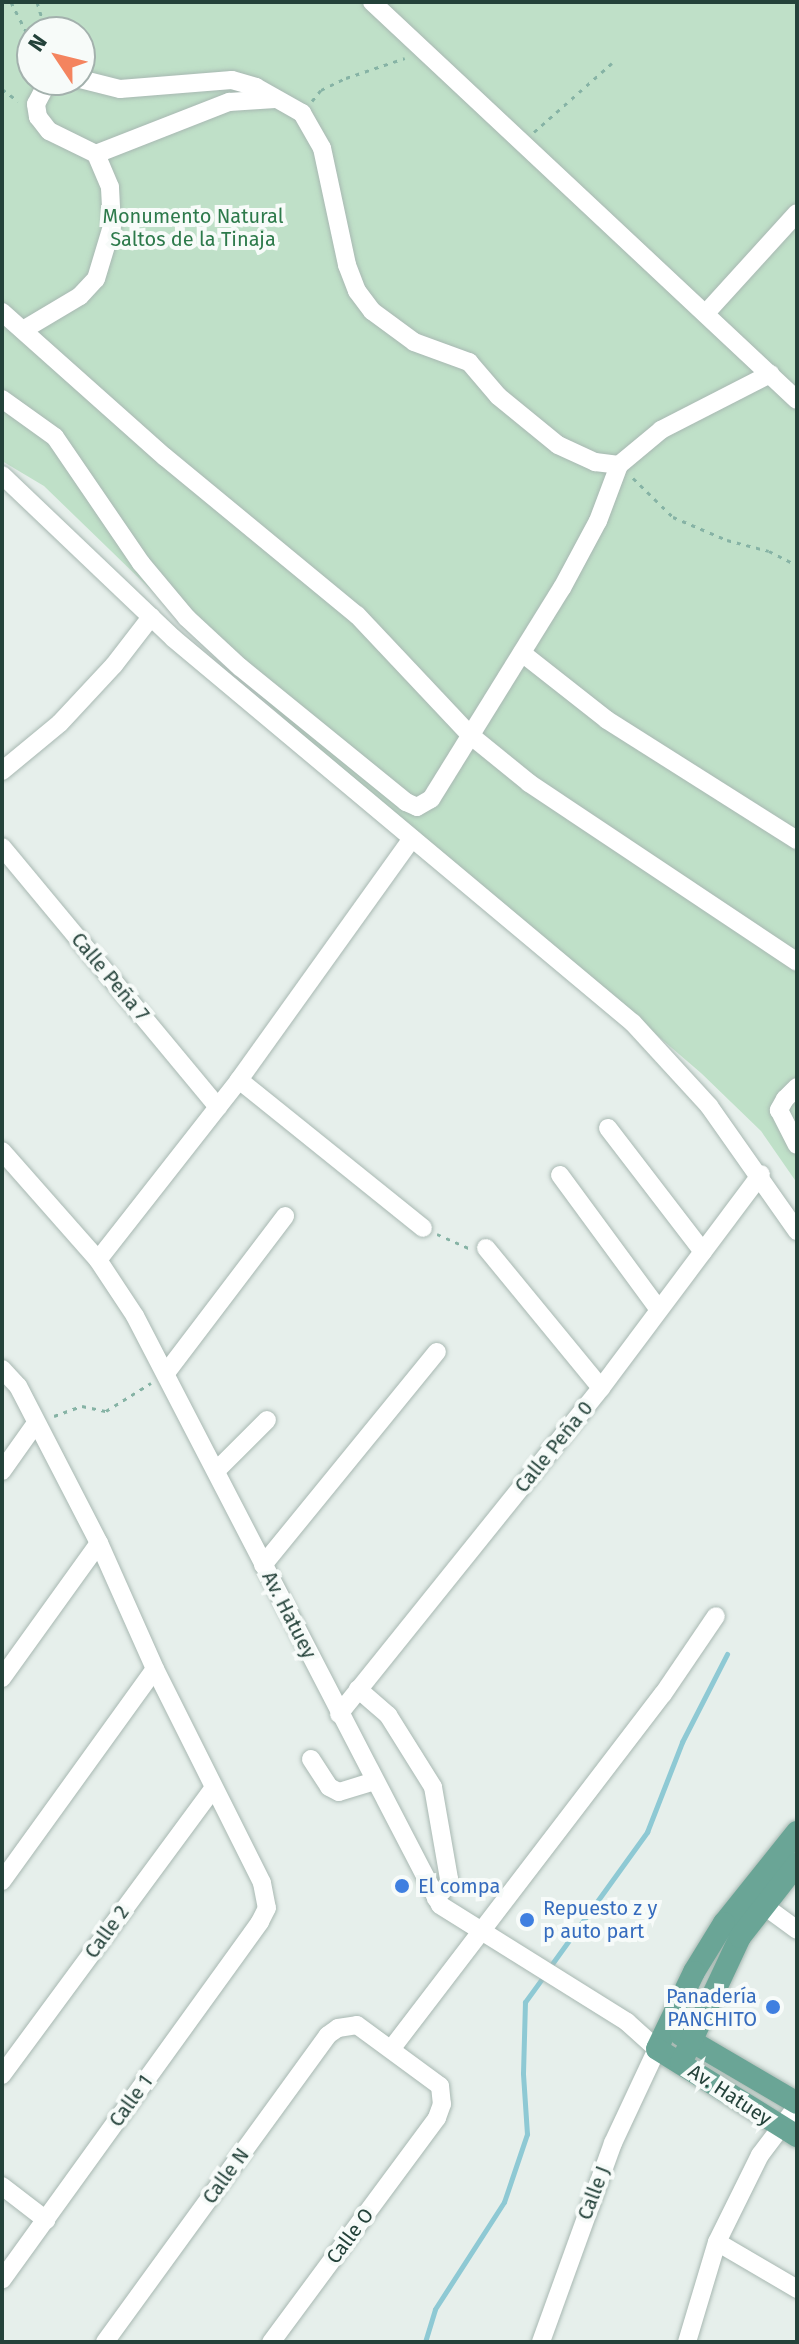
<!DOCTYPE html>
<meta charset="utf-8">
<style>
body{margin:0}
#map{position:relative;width:799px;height:2344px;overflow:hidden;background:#e6efeb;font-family:"Fira Sans",sans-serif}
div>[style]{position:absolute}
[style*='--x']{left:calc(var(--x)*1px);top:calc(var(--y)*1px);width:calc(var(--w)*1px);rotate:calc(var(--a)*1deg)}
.green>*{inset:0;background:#bfe0c8}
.stream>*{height:5px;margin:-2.5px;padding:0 2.5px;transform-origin:2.5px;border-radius:2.5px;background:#8ec9d4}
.path>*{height:3px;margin-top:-1.5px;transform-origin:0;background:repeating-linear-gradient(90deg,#86b3a5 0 4px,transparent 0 10px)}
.roads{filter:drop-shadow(0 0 2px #a8b8b2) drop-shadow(0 0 2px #a8b8b2)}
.minor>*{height:18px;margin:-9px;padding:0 9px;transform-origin:9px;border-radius:9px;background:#fff}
.major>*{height:22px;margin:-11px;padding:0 11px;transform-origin:11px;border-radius:11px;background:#6aa596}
.dots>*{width:22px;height:22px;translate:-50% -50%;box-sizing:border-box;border:4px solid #f7fbf9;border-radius:50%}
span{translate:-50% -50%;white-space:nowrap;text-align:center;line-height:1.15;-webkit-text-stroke:8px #f7fbf9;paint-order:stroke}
.park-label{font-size:20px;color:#2d7a4b}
.street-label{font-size:20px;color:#24423a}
.shop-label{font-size:20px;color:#366cbe}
.left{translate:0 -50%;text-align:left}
.right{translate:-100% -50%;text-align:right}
.frame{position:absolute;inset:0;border:4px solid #24423a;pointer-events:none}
.north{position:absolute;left:16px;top:16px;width:80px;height:80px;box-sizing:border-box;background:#f7fbf9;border:2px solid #a3b1ad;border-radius:50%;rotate:305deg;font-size:22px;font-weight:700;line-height:32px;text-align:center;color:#24423a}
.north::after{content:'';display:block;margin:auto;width:28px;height:36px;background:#f4845f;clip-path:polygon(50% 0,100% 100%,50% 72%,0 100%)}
</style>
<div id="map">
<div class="green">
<div style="clip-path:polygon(evenodd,2px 2px,797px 2px,797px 1183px,761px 1131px,701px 1073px,474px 878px,310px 744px,44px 486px,2px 461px,2px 2px,32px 32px,80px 32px,80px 80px,32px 80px,32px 32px)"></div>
</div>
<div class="stream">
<div style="--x:549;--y:1968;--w:168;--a:-54.2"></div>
<div style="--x:647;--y:1832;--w:97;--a:-68.7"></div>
<div style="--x:682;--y:1742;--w:99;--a:-62.9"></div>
<div style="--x:425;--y:2342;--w:34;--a:-73"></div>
<div style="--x:435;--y:2309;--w:127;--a:-57.2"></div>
<div style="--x:504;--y:2202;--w:72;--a:-71.3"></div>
<div style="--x:527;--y:2134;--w:61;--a:-93.8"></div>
<div style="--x:523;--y:2073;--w:71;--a:-88.4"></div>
<div style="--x:525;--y:2002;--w:32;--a:-54"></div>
</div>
<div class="path">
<div style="--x:11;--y:2;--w:46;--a:62.9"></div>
<div style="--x:37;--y:2;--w:31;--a:73"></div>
<div style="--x:2;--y:89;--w:20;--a:37"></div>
<div style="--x:312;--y:101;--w:14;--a:-51"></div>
<div style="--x:321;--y:90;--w:28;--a:-26"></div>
<div style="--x:346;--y:78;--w:62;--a:-18.7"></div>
<div style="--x:534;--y:132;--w:104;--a:-41.5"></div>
<div style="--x:633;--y:478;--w:56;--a:44.3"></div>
<div style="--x:673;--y:517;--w:59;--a:23.1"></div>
<div style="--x:727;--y:540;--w:43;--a:14.7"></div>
<div style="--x:769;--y:551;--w:31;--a:27"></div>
<div style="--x:437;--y:1234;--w:36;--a:24"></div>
<div style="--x:54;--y:1416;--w:30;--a:-20"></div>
<div style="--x:82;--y:1406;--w:25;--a:12"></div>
<div style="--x:106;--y:1411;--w:53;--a:-31.9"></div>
</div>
<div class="roads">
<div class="minor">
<div style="--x:372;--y:2;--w:582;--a:43.12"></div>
<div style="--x:80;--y:79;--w:41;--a:14"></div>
<div style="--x:120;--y:89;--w:112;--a:-4.6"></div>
<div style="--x:232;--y:80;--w:25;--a:16"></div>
<div style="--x:256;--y:87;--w:53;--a:29.5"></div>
<div style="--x:302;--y:113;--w:40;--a:60.3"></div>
<div style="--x:322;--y:148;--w:120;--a:77.9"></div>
<div style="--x:347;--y:265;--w:28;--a:69"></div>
<div style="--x:357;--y:291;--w:25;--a:53"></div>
<div style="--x:372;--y:311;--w:52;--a:36.4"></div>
<div style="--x:414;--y:342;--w:59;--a:20"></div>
<div style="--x:469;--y:362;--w:45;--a:49.5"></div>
<div style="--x:498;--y:396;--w:77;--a:39.2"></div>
<div style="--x:558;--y:445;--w:41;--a:24.7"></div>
<div style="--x:595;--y:462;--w:24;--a:7"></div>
<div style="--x:96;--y:154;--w:143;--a:-21.4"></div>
<div style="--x:229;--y:102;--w:46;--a:-3.7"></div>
<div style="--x:2;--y:312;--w:218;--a:41.7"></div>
<div style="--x:165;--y:457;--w:249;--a:39.5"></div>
<div style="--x:357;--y:615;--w:165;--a:46.7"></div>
<div style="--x:470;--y:735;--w:76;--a:39.1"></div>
<div style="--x:529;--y:783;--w:322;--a:33.7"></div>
<div style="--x:706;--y:313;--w:135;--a:-47.7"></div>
<div style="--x:23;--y:330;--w:66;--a:-30.8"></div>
<div style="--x:80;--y:296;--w:23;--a:-47"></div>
<div style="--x:96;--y:279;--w:55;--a:-73.2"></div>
<div style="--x:112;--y:226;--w:39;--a:-93"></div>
<div style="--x:110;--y:187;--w:36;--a:-113"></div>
<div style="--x:96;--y:154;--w:52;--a:-153.9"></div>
<div style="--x:49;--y:131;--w:18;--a:-128"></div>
<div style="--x:38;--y:117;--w:13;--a:-99"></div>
<div style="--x:36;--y:104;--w:27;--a:-62"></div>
<div style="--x:2;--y:399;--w:65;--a:35.6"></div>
<div style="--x:55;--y:437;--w:153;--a:55.7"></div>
<div style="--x:141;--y:563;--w:72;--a:50.1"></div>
<div style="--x:187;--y:618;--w:72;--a:42.8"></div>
<div style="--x:240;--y:667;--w:214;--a:39.1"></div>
<div style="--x:406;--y:802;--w:12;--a:24"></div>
<div style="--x:417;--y:807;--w:16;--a:-30"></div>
<div style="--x:431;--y:799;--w:248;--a:-58.2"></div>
<div style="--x:562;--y:588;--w:76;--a:-61.8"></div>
<div style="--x:598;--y:521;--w:60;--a:-69.4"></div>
<div style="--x:619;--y:465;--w:55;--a:-39.8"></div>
<div style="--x:661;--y:430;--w:123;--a:-27.2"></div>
<div style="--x:2;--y:475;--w:236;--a:43.6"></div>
<div style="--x:173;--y:638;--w:600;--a:39.93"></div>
<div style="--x:633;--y:1023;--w:113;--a:47.5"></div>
<div style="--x:709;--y:1106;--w:153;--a:54.9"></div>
<div style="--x:522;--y:653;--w:108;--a:38.2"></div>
<div style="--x:607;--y:720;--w:225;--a:32.3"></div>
<div style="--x:2;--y:771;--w:75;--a:-39.6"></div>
<div style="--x:60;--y:723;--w:79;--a:-47"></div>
<div style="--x:114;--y:665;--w:61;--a:-52.4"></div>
<div style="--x:2;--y:847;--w:338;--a:50.3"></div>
<div style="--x:239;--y:1080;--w:236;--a:38.8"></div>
<div style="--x:797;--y:1087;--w:17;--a:135"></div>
<div style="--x:785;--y:1099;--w:13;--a:119"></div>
<div style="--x:779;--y:1110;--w:39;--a:63"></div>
<div style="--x:608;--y:1128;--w:156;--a:52.5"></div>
<div style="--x:2;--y:1151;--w:145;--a:48.6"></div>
<div style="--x:98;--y:1260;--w:67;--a:56.5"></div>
<div style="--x:135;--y:1316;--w:663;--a:62.62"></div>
<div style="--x:440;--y:1905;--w:221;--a:32"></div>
<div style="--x:627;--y:2022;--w:40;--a:42"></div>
<div style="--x:657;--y:2049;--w:104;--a:115.1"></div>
<div style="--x:613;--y:2143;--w:212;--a:109.9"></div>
<div style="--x:560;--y:1175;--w:167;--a:53.7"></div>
<div style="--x:486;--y:1248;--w:181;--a:50.6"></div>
<div style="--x:98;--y:1260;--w:229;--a:-51.9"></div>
<div style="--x:239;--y:1080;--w:297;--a:-54.4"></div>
<div style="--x:2;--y:1369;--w:23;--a:47"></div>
<div style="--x:18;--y:1386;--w:177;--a:62.7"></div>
<div style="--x:99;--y:1543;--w:138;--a:66"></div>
<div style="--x:155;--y:1669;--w:239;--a:63.4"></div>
<div style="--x:262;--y:1883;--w:25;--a:79"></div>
<div style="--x:267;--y:1908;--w:16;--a:117"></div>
<div style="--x:260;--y:1922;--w:441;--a:125.8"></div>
<div style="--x:166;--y:1373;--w:197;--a:-52.8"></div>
<div style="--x:2;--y:1471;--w:59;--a:-54.7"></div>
<div style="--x:216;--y:1471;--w:72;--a:-45"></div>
<div style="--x:263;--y:1565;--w:275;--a:-50.8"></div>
<div style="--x:2;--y:1678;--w:166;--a:-54.3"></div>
<div style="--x:358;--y:1689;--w:40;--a:41"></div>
<div style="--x:388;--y:1715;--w:85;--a:58"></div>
<div style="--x:433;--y:1787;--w:93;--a:80.1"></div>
<div style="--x:449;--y:1879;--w:6;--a:99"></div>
<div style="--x:448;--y:1885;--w:18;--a:133"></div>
<div style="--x:339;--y:1714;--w:418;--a:-51.2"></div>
<div style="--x:601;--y:1388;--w:267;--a:-53.2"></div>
<div style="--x:311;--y:1759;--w:33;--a:57"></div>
<div style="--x:329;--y:1787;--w:11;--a:27"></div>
<div style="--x:339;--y:1792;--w:37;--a:-17"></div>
<div style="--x:2;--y:1881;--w:261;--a:-54.2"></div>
<div style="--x:763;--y:1905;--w:42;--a:36.3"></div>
<div style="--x:392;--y:2048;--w:446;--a:-52.6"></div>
<div style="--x:663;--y:1694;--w:94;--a:-55.8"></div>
<div style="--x:2;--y:2075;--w:355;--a:-53.6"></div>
<div style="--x:2;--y:2186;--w:56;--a:37.7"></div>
<div style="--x:717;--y:2242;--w:93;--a:30.4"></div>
<div style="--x:105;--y:2342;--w:379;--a:-54"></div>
<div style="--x:328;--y:2035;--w:12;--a:-35"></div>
<div style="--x:338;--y:2028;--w:19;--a:-9"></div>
<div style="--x:357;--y:2025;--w:103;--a:36.3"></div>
<div style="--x:440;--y:2086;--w:18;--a:84"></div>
<div style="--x:442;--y:2104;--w:15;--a:110"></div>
<div style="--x:437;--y:2118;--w:279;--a:126.5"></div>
<div style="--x:687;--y:2342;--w:104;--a:-73.3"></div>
<div style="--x:717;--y:2242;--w:97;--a:-63.7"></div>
<div style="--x:760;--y:2155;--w:61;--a:-52.9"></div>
</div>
<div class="major">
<div style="--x:797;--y:1832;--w:117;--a:128.7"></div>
<div style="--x:724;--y:1923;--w:57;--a:121.5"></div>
<div style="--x:694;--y:1972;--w:85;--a:115.7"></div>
<div style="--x:657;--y:2049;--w:165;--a:31.9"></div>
<div style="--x:681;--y:2035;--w:134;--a:30.4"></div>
<div style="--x:681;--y:2063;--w:139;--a:-64.9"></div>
<div style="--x:740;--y:1937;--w:93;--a:-52"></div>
</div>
</div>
<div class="dots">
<div style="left:402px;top:1886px;background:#3f7fe0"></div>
<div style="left:527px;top:1920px;background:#3f7fe0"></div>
<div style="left:773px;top:2007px;background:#3f7fe0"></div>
</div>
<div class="park-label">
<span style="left:193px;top:228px">Monumento Natural<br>Saltos de la Tinaja</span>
</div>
<div class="street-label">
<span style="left:110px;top:977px;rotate:50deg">Calle Peña 7</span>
<span style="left:554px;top:1447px;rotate:-51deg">Calle Peña 0</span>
<span style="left:289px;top:1615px;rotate:63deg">Av. Hatuey</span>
<span style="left:107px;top:1932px;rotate:-54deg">Calle 2</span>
<span style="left:730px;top:2095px;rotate:33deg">Av. Hatuey</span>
<span style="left:131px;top:2101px;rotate:-54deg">Calle 1</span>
<span style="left:226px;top:2176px;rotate:-54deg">Calle N</span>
<span style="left:594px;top:2193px;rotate:-69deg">Calle J</span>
<span style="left:350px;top:2236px;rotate:-53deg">Calle O</span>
</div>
<div class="shop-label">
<span class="left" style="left:418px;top:1886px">El compa</span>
<span class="left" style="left:543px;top:1920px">Repuesto z y<br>p auto part</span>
<span class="right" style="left:757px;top:2008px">Panadería<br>PANCHITO</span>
</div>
<div class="frame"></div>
<div class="north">N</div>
</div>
